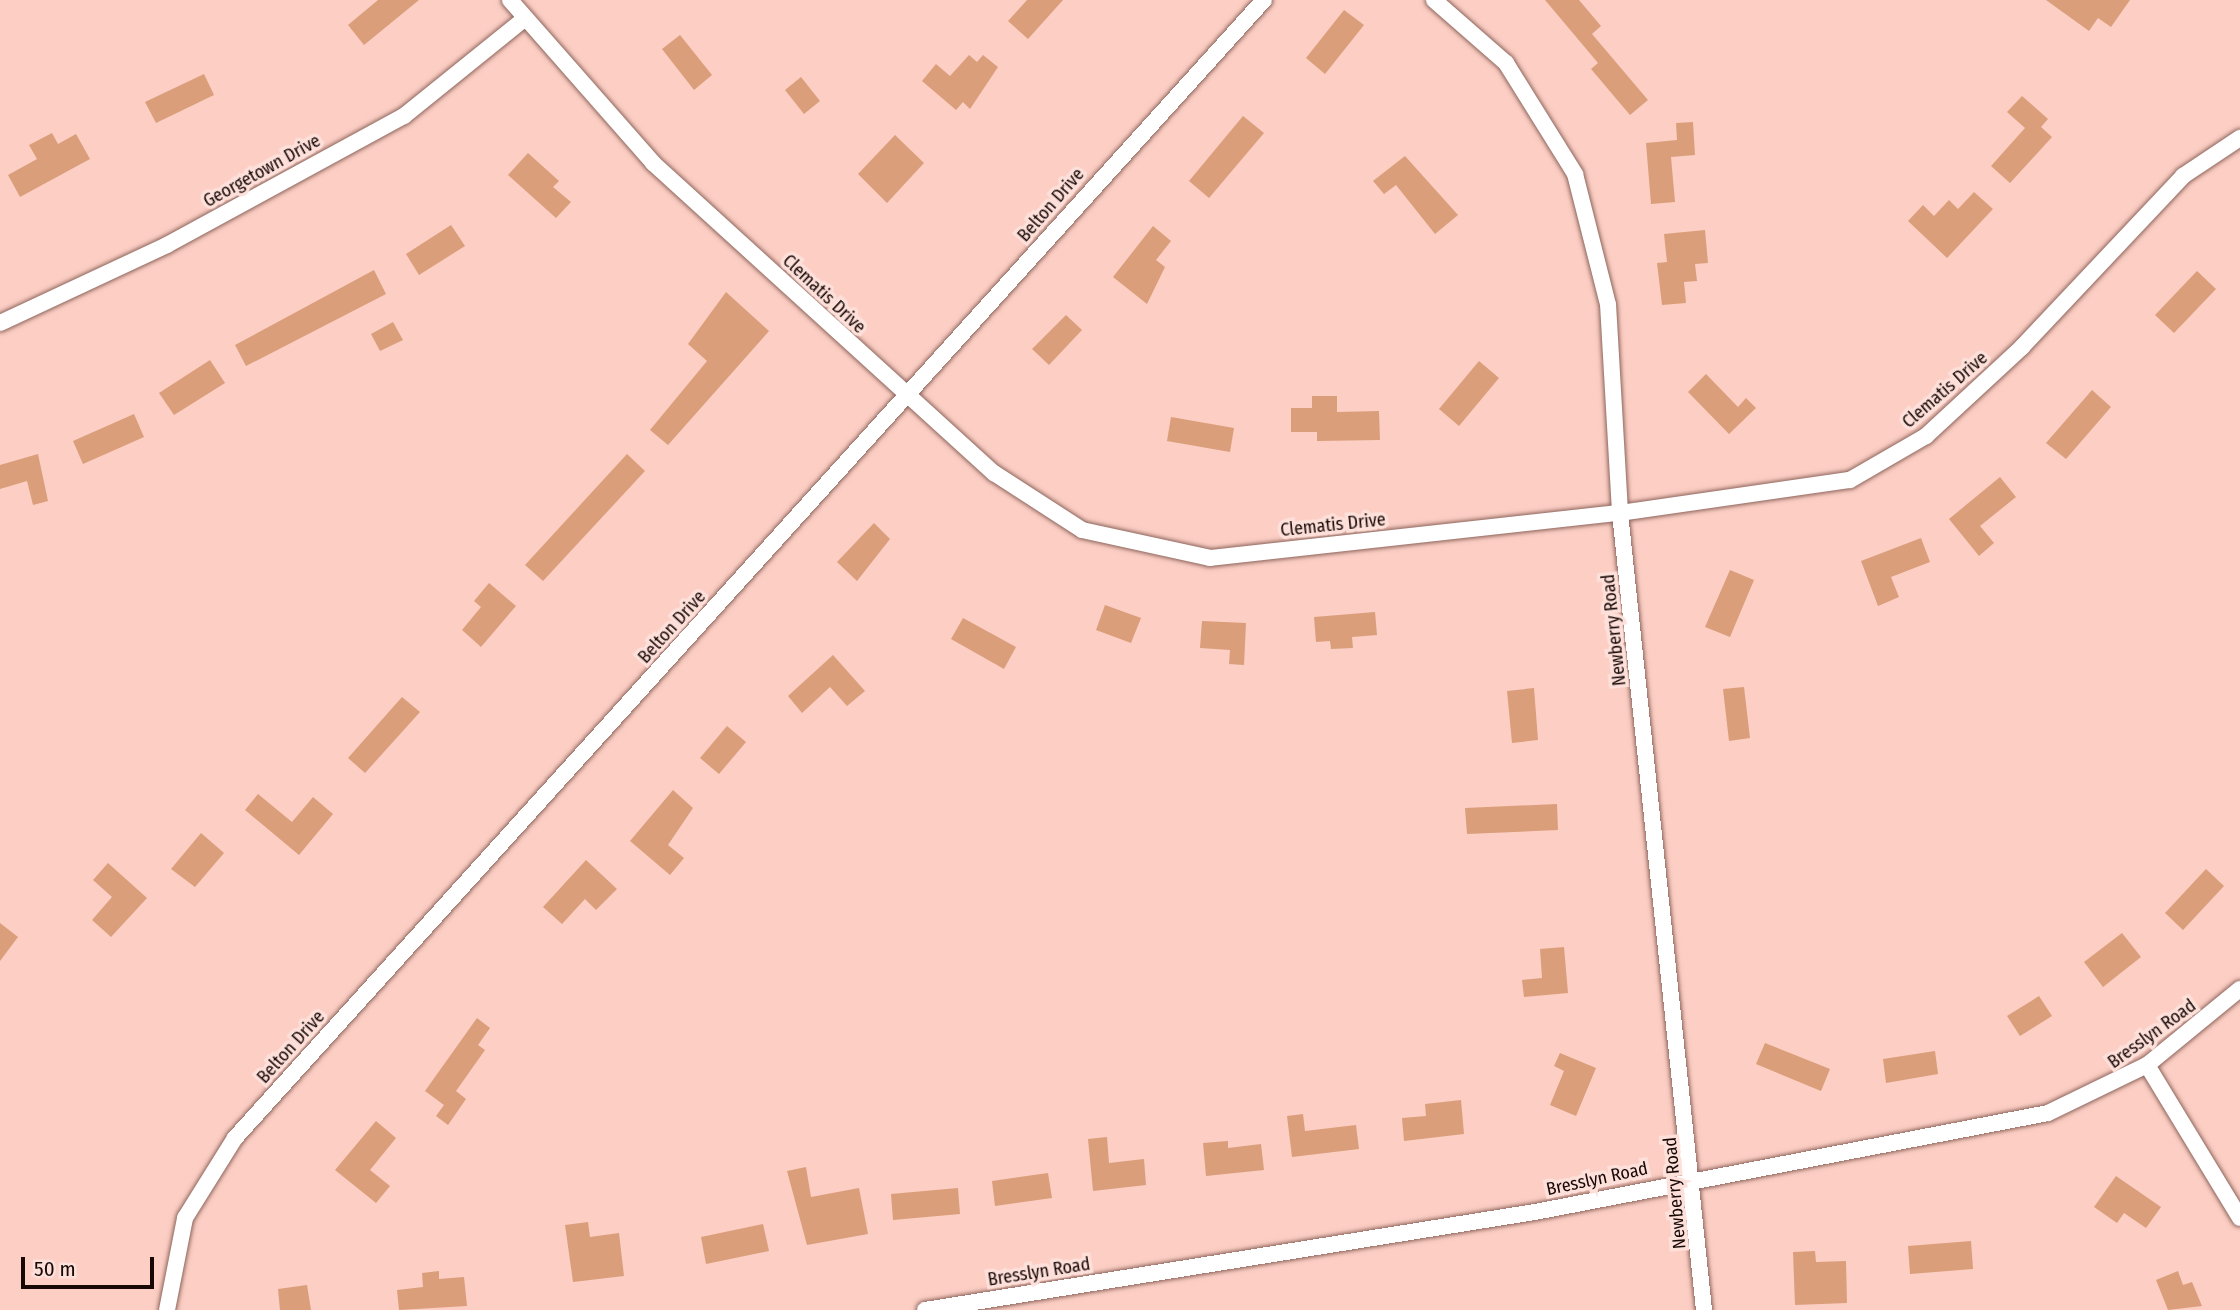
<!DOCTYPE html>
<style>
body{margin:0}
#map{position:relative;width:2240px;height:1310px;overflow:hidden;background:#fccec4;font-family:"Fira Sans Condensed",sans-serif}
div>[style]{position:absolute}
[style*='--x']{left:calc(var(--x)*1px);top:calc(var(--y)*1px);width:calc(var(--w)*1px);rotate:calc(var(--a)*1deg)}
.building>*{inset:0;background:#da9e7a}
.roads{filter:drop-shadow(0 0 2px #8d655c) drop-shadow(0 0 2px #8d655c)}
.street>*{height:16px;margin:-8px;padding:0 8px;transform-origin:8px;border-radius:8px;background:#fff}
span{translate:-50% -50%;white-space:nowrap;text-align:center;line-height:1.15;-webkit-text-stroke:7px #fde0da;paint-order:stroke}
.street-label{font-size:18px;color:#170806}
.scale{position:absolute;left:21px;top:1257px;width:133px;height:32px;box-sizing:border-box;border:4px solid #170806;border-top:0;padding-left:9px;font-size:21px;line-height:24px;white-space:nowrap;color:#170806;-webkit-text-stroke:5px #fde0da;paint-order:stroke}
</style>
<div id="map">
<div class="building">
<div style="clip-path:polygon(378px 0,419px 0,364px 45px,348px 25px)"></div>
<div style="clip-path:polygon(1027px 0,1063px 0,1028px 39px,1008px 21px)"></div>
<div style="clip-path:polygon(1545px 0,1579px 0,1601px 26px,1592px 34px,1648px 100px,1630px 115px,1591px 69px,1598px 63px)"></div>
<div style="clip-path:polygon(2046px 0,2130px 0,2111px 27px,2098px 18px,2089px 31px)"></div>
<div style="clip-path:polygon(1344px 10px,1364px 25px,1325px 74px,1306px 58px)"></div>
<div style="clip-path:polygon(680px 35px,712px 75px,694px 90px,662px 49px)"></div>
<div style="clip-path:polygon(969px 55px,977px 62px,983px 55px,998px 67px,970px 109px,963px 102px,956px 110px,922px 81px,936px 64px,950px 76px)"></div>
<div style="clip-path:polygon(204px 74px,214px 95px,156px 123px,145px 102px)"></div>
<div style="clip-path:polygon(801px 77px,820px 101px,804px 114px,785px 90px)"></div>
<div style="clip-path:polygon(2022px 96px,2048px 119px,2041px 127px,2052px 137px,2010px 183px,1991px 166px,2025px 128px,2007px 112px)"></div>
<div style="clip-path:polygon(1243px 116px,1264px 133px,1209px 198px,1189px 181px)"></div>
<div style="clip-path:polygon(1693px 122px,1695px 155px,1671px 157px,1675px 202px,1651px 204px,1646px 143px,1677px 140px,1676px 123px)"></div>
<div style="clip-path:polygon(52px 133px,58px 144px,76px 134px,90px 159px,20px 197px,8px 175px,37px 159px,29px 145px)"></div>
<div style="clip-path:polygon(895px 135px,924px 163px,887px 203px,858px 174px)"></div>
<div style="clip-path:polygon(528px 153px,559px 181px,553px 187px,571px 202px,556px 218px,508px 175px)"></div>
<div style="clip-path:polygon(1405px 156px,1458px 215px,1435px 234px,1396px 185px,1384px 194px,1373px 181px)"></div>
<div style="clip-path:polygon(1974px 192px,1993px 209px,1947px 258px,1908px 221px,1923px 205px,1934px 216px,1949px 200px,1958px 209px)"></div>
<div style="clip-path:polygon(451px 225px,465px 246px,419px 275px,406px 254px)"></div>
<div style="clip-path:polygon(1153px 226px,1171px 241px,1156px 260px,1165px 267px,1147px 304px,1113px 277px)"></div>
<div style="clip-path:polygon(1705px 230px,1708px 263px,1695px 264px,1697px 281px,1684px 282px,1686px 303px,1662px 305px,1657px 263px,1667px 262px,1664px 234px)"></div>
<div style="clip-path:polygon(374px 270px,386px 294px,246px 366px,235px 345px)"></div>
<div style="clip-path:polygon(2197px 271px,2216px 289px,2174px 333px,2155px 315px)"></div>
<div style="clip-path:polygon(726px 292px,769px 331px,668px 445px,650px 430px,707px 361px,688px 344px)"></div>
<div style="clip-path:polygon(1066px 315px,1082px 330px,1049px 365px,1032px 349px)"></div>
<div style="clip-path:polygon(393px 322px,403px 340px,380px 351px,371px 334px)"></div>
<div style="clip-path:polygon(210px 360px,225px 383px,174px 415px,159px 393px)"></div>
<div style="clip-path:polygon(1479px 361px,1499px 378px,1459px 426px,1439px 409px)"></div>
<div style="clip-path:polygon(1706px 374px,1738px 407px,1746px 398px,1756px 408px,1729px 434px,1688px 392px)"></div>
<div style="clip-path:polygon(2092px 390px,2111px 407px,2066px 459px,2046px 443px)"></div>
<div style="clip-path:polygon(1312px 396px,1337px 396px,1337px 412px,1379px 411px,1380px 440px,1317px 441px,1317px 432px,1291px 432px,1291px 408px,1312px 408px)"></div>
<div style="clip-path:polygon(134px 414px,144px 437px,83px 464px,73px 441px)"></div>
<div style="clip-path:polygon(1171px 417px,1234px 428px,1230px 452px,1167px 441px)"></div>
<div style="clip-path:polygon(38px 454px,48px 501px,33px 505px,27px 481px,0 489px,0 465px)"></div>
<div style="clip-path:polygon(627px 454px,645px 471px,543px 581px,525px 565px)"></div>
<div style="clip-path:polygon(2000px 477px,2016px 497px,1980px 526px,1994px 543px,1979px 556px,1949px 519px)"></div>
<div style="clip-path:polygon(874px 523px,890px 539px,857px 581px,837px 562px)"></div>
<div style="clip-path:polygon(1921px 538px,1930px 562px,1891px 577px,1899px 597px,1878px 606px,1861px 561px)"></div>
<div style="clip-path:polygon(1730px 570px,1754px 580px,1730px 637px,1705px 627px)"></div>
<div style="clip-path:polygon(489px 583px,516px 606px,481px 647px,462px 630px,481px 607px,474px 601px)"></div>
<div style="clip-path:polygon(1105px 605px,1141px 618px,1131px 643px,1096px 630px)"></div>
<div style="clip-path:polygon(1375px 612px,1377px 635px,1352px 637px,1353px 648px,1331px 649px,1330px 641px,1316px 642px,1314px 617px)"></div>
<div style="clip-path:polygon(963px 618px,1016px 647px,1004px 669px,951px 639px)"></div>
<div style="clip-path:polygon(1202px 621px,1246px 623px,1244px 665px,1229px 664px,1230px 650px,1200px 648px)"></div>
<div style="clip-path:polygon(833px 655px,865px 691px,847px 706px,830px 687px,802px 713px,788px 696px)"></div>
<div style="clip-path:polygon(1744px 687px,1750px 738px,1729px 741px,1723px 689px)"></div>
<div style="clip-path:polygon(1534px 688px,1538px 740px,1512px 743px,1507px 691px)"></div>
<div style="clip-path:polygon(402px 697px,420px 712px,365px 773px,348px 758px)"></div>
<div style="clip-path:polygon(727px 726px,746px 742px,719px 774px,700px 758px)"></div>
<div style="clip-path:polygon(673px 790px,693px 808px,668px 845px,684px 858px,670px 875px,630px 841px)"></div>
<div style="clip-path:polygon(258px 794px,292px 822px,313px 797px,333px 814px,299px 855px,245px 810px)"></div>
<div style="clip-path:polygon(1557px 804px,1558px 830px,1467px 834px,1465px 808px)"></div>
<div style="clip-path:polygon(201px 833px,224px 853px,195px 887px,171px 869px)"></div>
<div style="clip-path:polygon(586px 860px,617px 889px,596px 910px,585px 899px,562px 924px,543px 907px)"></div>
<div style="clip-path:polygon(108px 863px,147px 898px,111px 937px,92px 920px,112px 897px,93px 880px)"></div>
<div style="clip-path:polygon(2206px 869px,2224px 886px,2183px 930px,2165px 913px)"></div>
<div style="clip-path:polygon(0 923px,18px 937px,0 961px)"></div>
<div style="clip-path:polygon(2122px 933px,2141px 957px,2103px 987px,2084px 962px)"></div>
<div style="clip-path:polygon(1564px 947px,1568px 993px,1524px 997px,1522px 980px,1542px 978px,1540px 949px)"></div>
<div style="clip-path:polygon(2039px 996px,2052px 1016px,2020px 1036px,2007px 1016px)"></div>
<div style="clip-path:polygon(477px 1018px,490px 1028px,478px 1045px,485px 1050px,456px 1091px,466px 1099px,448px 1125px,436px 1116px,444px 1105px,425px 1091px)"></div>
<div style="clip-path:polygon(1765px 1043px,1830px 1069px,1821px 1091px,1756px 1064px)"></div>
<div style="clip-path:polygon(1935px 1051px,1938px 1074px,1886px 1083px,1883px 1059px)"></div>
<div style="clip-path:polygon(1560px 1053px,1596px 1068px,1576px 1116px,1550px 1105px,1564px 1071px,1554px 1066px)"></div>
<div style="clip-path:polygon(1461px 1100px,1464px 1134px,1404px 1141px,1402px 1118px,1426px 1116px,1425px 1104px)"></div>
<div style="clip-path:polygon(1303px 1114px,1305px 1131px,1356px 1125px,1359px 1149px,1292px 1157px,1287px 1116px)"></div>
<div style="clip-path:polygon(376px 1121px,396px 1138px,370px 1170px,390px 1186px,376px 1203px,335px 1170px)"></div>
<div style="clip-path:polygon(1107px 1137px,1109px 1163px,1144px 1159px,1146px 1185px,1093px 1191px,1088px 1139px)"></div>
<div style="clip-path:polygon(1228px 1141px,1228px 1148px,1261px 1144px,1264px 1170px,1206px 1176px,1203px 1143px)"></div>
<div style="clip-path:polygon(806px 1167px,811px 1197px,859px 1188px,868px 1234px,807px 1245px,787px 1171px)"></div>
<div style="clip-path:polygon(1048px 1173px,1052px 1198px,995px 1206px,992px 1181px)"></div>
<div style="clip-path:polygon(2116px 1176px,2161px 1207px,2146px 1228px,2124px 1213px,2117px 1223px,2094px 1207px)"></div>
<div style="clip-path:polygon(958px 1188px,960px 1214px,893px 1220px,891px 1194px)"></div>
<div style="clip-path:polygon(588px 1222px,590px 1237px,619px 1233px,624px 1276px,573px 1282px,565px 1225px)"></div>
<div style="clip-path:polygon(763px 1224px,769px 1251px,706px 1264px,701px 1237px)"></div>
<div style="clip-path:polygon(1971px 1241px,1973px 1269px,1910px 1274px,1908px 1246px)"></div>
<div style="clip-path:polygon(1815px 1251px,1816px 1262px,1846px 1261px,1847px 1303px,1795px 1305px,1793px 1252px)"></div>
<div style="clip-path:polygon(439px 1271px,439px 1279px,464px 1277px,467px 1306px,399px 1310px,397px 1290px,423px 1287px,422px 1273px)"></div>
<div style="clip-path:polygon(2178px 1271px,2183px 1285px,2192px 1282px,2202px 1306px,2168px 1310px,2156px 1280px)"></div>
<div style="clip-path:polygon(307px 1285px,311px 1310px,280px 1310px,278px 1289px)"></div>
</div>
<div class="roads">
<div class="street">
<div style="--x:510;--y:0;--w:217;--a:48.7"></div>
<div style="--x:653;--y:163;--w:461;--a:42.3"></div>
<div style="--x:994;--y:473;--w:105;--a:32.9"></div>
<div style="--x:1082;--y:530;--w:131;--a:12.3"></div>
<div style="--x:1210;--y:558;--w:412;--a:-6.3"></div>
<div style="--x:1620;--y:513;--w:232;--a:-8.2"></div>
<div style="--x:1850;--y:480;--w:88;--a:-30.1"></div>
<div style="--x:1926;--y:436;--w:131;--a:-42.8"></div>
<div style="--x:2022;--y:347;--w:235;--a:-46.7"></div>
<div style="--x:2183;--y:176;--w:69;--a:-33.7"></div>
<div style="--x:1434;--y:0;--w:96;--a:41.2"></div>
<div style="--x:1506;--y:63;--w:131;--a:58.1"></div>
<div style="--x:1575;--y:174;--w:134;--a:75.8"></div>
<div style="--x:1608;--y:304;--w:209;--a:86.7"></div>
<div style="--x:1620;--y:513;--w:801;--a:83.98"></div>
<div style="--x:0;--y:323;--w:184;--a:-25"></div>
<div style="--x:167;--y:245;--w:270;--a:-28.6"></div>
<div style="--x:404;--y:116;--w:153;--a:-38.9"></div>
<div style="--x:2147;--y:1065;--w:179;--a:58.7"></div>
<div style="--x:167;--y:1310;--w:94;--a:-78.9"></div>
<div style="--x:185;--y:1218;--w:94;--a:-58"></div>
<div style="--x:235;--y:1138;--w:1534;--a:-47.88"></div>
<div style="--x:925;--y:1310;--w:618;--a:-9.13"></div>
<div style="--x:1535;--y:1212;--w:522;--a:-10.92"></div>
<div style="--x:2048;--y:1113;--w:110;--a:-25.9"></div>
<div style="--x:2147;--y:1065;--w:120;--a:-39.3"></div>
</div>
</div>
<div class="street-label">
<span style="left:262px;top:171px;rotate:-29deg">Georgetown Drive</span>
<span style="left:1051px;top:205px;rotate:-49deg">Belton Drive</span>
<span style="left:824px;top:294px;rotate:43deg">Clematis Drive</span>
<span style="left:1945px;top:390px;rotate:-41deg">Clematis Drive</span>
<span style="left:1333px;top:525px;rotate:-6deg">Clematis Drive</span>
<span style="left:672px;top:627px;rotate:-48deg">Belton Drive</span>
<span style="left:1614px;top:630px;rotate:-96deg">Newberry Road</span>
<span style="left:2152px;top:1034px;rotate:-36deg">Bresslyn Road</span>
<span style="left:291px;top:1047px;rotate:-48deg">Belton Drive</span>
<span style="left:1597px;top:1179px;rotate:-12deg">Bresslyn Road</span>
<span style="left:1675px;top:1193px;rotate:-95deg">Newberry Road</span>
<span style="left:1039px;top:1272px;rotate:-9deg">Bresslyn Road</span>
</div>
<div class="scale">50 m</div>
</div>
